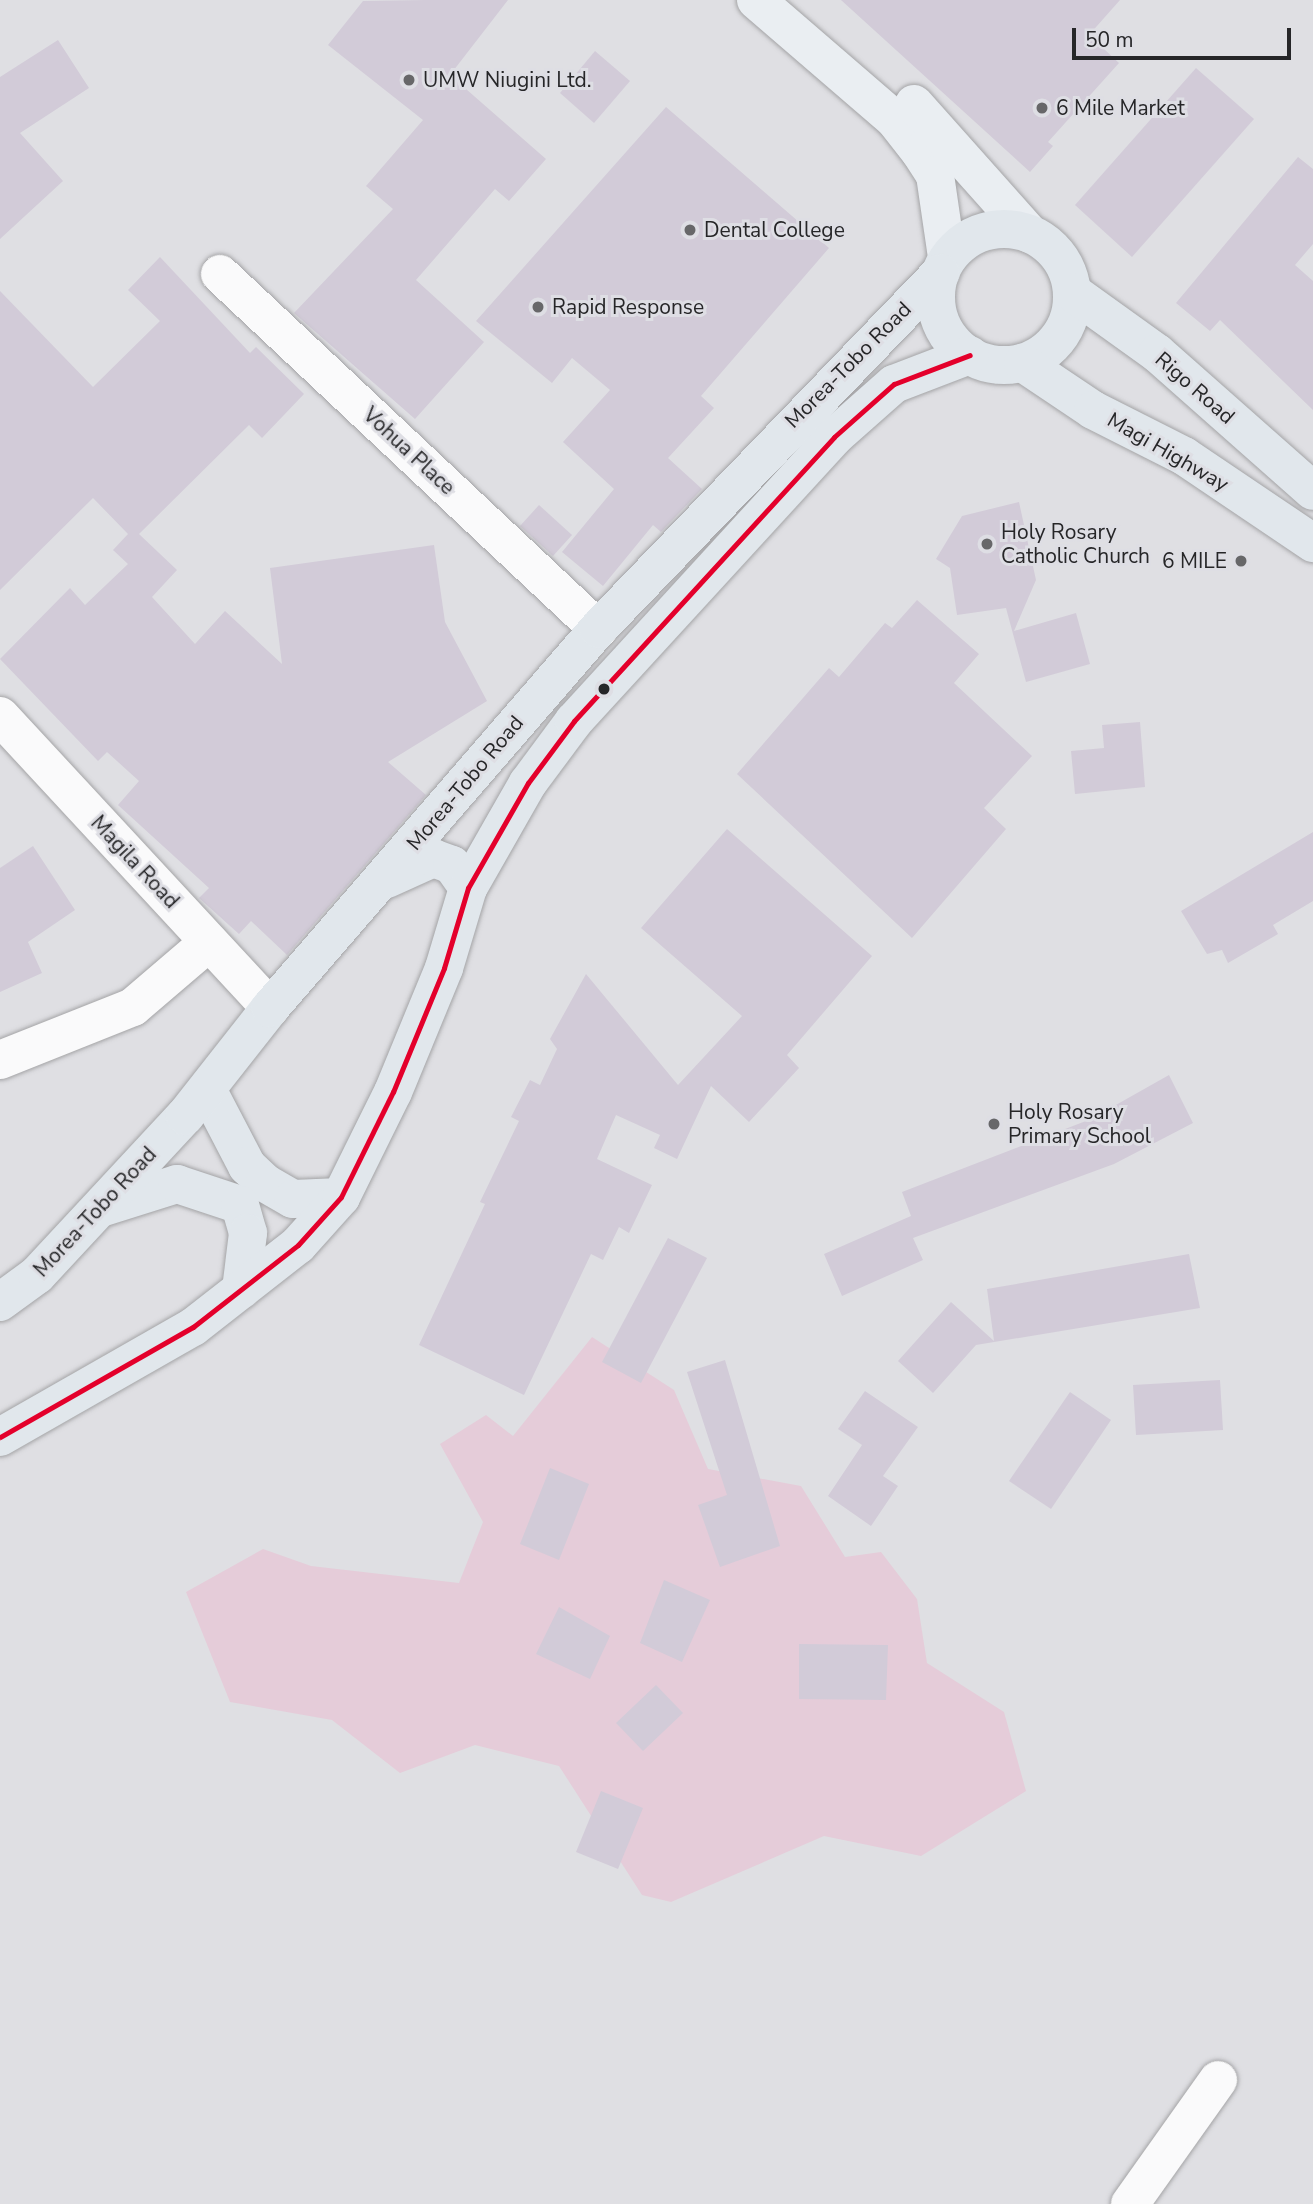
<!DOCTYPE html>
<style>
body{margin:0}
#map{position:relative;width:1313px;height:2204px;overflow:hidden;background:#dfdfe3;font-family:"Nunito Sans",sans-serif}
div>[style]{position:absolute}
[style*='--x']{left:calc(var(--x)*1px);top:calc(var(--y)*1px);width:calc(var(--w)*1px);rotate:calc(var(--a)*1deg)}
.green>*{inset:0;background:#e5ccd9}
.building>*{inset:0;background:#d2cbd8}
.roads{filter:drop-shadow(0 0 2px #a4a4a6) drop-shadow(0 0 2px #a4a4a6)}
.minor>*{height:38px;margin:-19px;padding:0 19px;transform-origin:19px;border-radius:19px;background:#fafafb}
.major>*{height:38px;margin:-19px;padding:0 19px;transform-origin:19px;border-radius:19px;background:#eaeef2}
.highway>*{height:38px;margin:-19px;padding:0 19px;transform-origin:19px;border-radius:19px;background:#e1e7ec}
.highway>.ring{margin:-19px;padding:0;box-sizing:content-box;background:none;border:38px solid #e1e7ec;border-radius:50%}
.bus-1>*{height:5px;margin:-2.5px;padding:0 2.5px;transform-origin:2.5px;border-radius:2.5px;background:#e4002b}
.dots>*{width:19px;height:19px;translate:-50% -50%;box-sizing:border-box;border:4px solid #dedee4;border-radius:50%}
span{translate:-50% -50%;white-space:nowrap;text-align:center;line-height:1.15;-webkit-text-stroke:6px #dedee4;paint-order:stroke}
.poi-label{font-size:21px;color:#262628}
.left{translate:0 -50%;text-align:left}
.right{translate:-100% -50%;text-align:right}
.street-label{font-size:21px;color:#262628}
.scale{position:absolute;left:1072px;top:28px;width:219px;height:32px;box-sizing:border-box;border:4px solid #262628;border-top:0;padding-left:9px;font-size:21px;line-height:24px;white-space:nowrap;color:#262628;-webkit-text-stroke:5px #dedee4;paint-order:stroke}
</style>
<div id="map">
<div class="green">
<div style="clip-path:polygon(592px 1337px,674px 1390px,708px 1469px,801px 1486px,845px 1557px,881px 1552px,917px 1599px,927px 1663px,1004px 1712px,1026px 1791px,921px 1856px,824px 1836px,671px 1902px,642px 1895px,559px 1766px,475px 1745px,400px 1773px,332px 1720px,230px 1702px,186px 1592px,263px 1549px,311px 1566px,459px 1583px,483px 1522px,440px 1444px,486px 1415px,513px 1436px)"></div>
</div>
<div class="building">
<div style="clip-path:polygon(425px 0,508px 0,450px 75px,546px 159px,509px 201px,495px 189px,416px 280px,484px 342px,415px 419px,294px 313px,393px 209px,366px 186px,423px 120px,328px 45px,363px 1px)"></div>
<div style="clip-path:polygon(841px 0,1120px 0,1089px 35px,1119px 63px,1048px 142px,1053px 146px,1030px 172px)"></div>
<div style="clip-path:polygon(58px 40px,89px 88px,20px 133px,63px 181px,0 239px,0 77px)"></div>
<div style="clip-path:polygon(595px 51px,630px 81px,594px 123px,560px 93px)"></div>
<div style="clip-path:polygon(1196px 68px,1254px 119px,1132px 257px,1075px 205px)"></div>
<div style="clip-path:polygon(666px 107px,829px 248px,701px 396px,714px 408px,668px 458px,702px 489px,661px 532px,653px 525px,603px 586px,562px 552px,614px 489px,563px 442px,610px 390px,572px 358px,552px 383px,476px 321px)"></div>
<div style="clip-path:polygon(1298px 157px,1313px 169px,1313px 244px,1295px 265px,1313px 281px,1313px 410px,1220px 320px,1210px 331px,1176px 303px)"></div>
<div style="clip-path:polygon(160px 257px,250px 353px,256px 347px,304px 394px,262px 438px,249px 425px,139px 534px,177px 570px,152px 597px,195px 644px,225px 611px,282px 664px,270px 568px,434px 545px,445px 622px,487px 701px,388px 762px,426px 795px,287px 955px,251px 921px,239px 934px,199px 898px,209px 888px,118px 805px,139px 781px,107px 752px,98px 761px,0 659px,70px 588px,85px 605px,128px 564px,113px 550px,128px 534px,93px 498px,0 590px,0 291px,93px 387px,160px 321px,128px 290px)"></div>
<div style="clip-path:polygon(1019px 502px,1036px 580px,1014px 631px,1076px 613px,1090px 664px,1026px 682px,1006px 608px,957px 615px,950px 568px,936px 559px,962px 516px)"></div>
<div style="clip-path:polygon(539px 505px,572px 535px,553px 556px,520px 526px)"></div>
<div style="clip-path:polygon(917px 600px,979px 654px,954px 683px,1032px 756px,984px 808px,1006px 829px,912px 938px,737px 774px,829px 668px,839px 677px,885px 623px,892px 628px)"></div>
<div style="clip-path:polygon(1140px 722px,1145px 787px,1075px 794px,1071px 751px,1104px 748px,1102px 725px)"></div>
<div style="clip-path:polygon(727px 829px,872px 956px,787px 1055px,799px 1068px,749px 1122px,711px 1086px,677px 1159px,654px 1148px,660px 1135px,616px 1115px,597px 1159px,652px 1185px,629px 1233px,619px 1227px,603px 1260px,591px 1254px,524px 1395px,419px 1345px,485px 1204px,480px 1202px,519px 1121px,511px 1117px,530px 1080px,540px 1085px,557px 1049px,550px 1039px,586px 974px,678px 1085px,742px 1016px,641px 928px)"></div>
<div style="clip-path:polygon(1313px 832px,1313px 901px,1273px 925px,1278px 934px,1228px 963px,1222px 950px,1207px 954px,1181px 911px)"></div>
<div style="clip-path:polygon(33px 846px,75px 910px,28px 942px,42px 973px,0 992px,0 868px)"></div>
<div style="clip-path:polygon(1169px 1075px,1193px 1123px,1114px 1164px,913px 1238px,923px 1260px,842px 1296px,824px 1254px,911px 1216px,902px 1192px,1091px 1119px)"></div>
<div style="clip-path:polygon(668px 1238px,707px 1258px,641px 1383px,602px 1362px)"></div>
<div style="clip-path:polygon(1189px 1254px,1200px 1308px,976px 1345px,933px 1393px,898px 1361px,951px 1302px,994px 1341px,987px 1289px)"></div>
<div style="clip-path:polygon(725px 1360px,780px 1546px,720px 1567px,698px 1505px,727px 1495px,687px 1372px)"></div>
<div style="clip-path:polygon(1220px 1380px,1223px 1430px,1136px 1435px,1133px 1385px)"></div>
<div style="clip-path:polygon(865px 1391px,918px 1427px,883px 1476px,898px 1486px,871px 1526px,828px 1496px,862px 1445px,838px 1429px)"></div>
<div style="clip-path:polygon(1070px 1392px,1111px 1420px,1051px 1509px,1009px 1481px)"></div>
<div style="clip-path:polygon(550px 1468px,589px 1484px,559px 1560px,520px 1544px)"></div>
<div style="clip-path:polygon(664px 1580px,710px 1600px,682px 1662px,640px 1643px)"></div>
<div style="clip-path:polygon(559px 1607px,610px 1636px,590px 1679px,536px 1654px)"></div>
<div style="clip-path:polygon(799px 1644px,888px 1645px,886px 1700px,799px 1699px)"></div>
<div style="clip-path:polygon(656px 1685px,683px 1713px,643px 1751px,616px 1723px)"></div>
<div style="clip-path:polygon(601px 1791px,643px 1808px,618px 1869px,576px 1852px)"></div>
</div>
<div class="roads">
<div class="minor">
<div style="--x:220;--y:274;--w:519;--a:43.2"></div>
<div style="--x:0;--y:716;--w:398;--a:47.2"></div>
<div style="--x:0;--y:1060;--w:143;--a:-21.7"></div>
<div style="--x:133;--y:1007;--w:100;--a:-40.5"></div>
<div style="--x:1130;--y:2204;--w:152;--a:-54.6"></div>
</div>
<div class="major">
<div style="--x:756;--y:0;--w:184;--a:40.8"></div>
<div style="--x:895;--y:120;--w:41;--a:52"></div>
<div style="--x:920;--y:152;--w:27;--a:57"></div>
<div style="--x:935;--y:175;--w:83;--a:81.7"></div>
<div style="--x:914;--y:104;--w:174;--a:48.3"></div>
</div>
<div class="highway">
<div class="ring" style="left:936px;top:229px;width:98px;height:98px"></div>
<div style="--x:1072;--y:292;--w:105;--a:35.7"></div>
<div style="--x:1157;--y:353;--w:208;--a:41.5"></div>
<div style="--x:1023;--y:363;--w:84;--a:33.9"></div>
<div style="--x:1093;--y:410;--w:102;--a:26.8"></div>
<div style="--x:1184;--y:456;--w:156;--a:34"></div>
<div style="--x:387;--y:879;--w:51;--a:-24.5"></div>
<div style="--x:433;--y:858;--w:20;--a:20"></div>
<div style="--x:452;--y:865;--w:28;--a:55"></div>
<div style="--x:208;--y:1091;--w:85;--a:62.5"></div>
<div style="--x:247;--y:1166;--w:25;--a:43"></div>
<div style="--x:265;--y:1183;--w:32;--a:30"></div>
<div style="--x:293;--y:1199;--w:48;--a:-2.4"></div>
<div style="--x:101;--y:1208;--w:80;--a:-17.5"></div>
<div style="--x:177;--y:1184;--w:66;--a:18.4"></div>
<div style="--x:240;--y:1205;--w:29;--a:74"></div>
<div style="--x:248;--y:1233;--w:57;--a:97"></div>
<div style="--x:0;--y:1302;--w:46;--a:-36.1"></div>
<div style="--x:37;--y:1275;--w:217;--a:-47.1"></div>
<div style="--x:185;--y:1116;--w:137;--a:-51.8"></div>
<div style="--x:270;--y:1008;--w:501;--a:-49.13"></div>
<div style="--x:598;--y:629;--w:494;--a:-46.1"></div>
<div style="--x:0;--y:1437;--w:222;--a:-29.7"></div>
<div style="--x:193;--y:1327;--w:133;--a:-38"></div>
<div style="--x:298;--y:1245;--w:64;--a:-48.1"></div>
<div style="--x:341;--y:1197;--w:117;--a:-63.7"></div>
<div style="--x:393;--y:1092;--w:134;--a:-67.6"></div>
<div style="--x:444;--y:968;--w:84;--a:-73.3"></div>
<div style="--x:468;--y:888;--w:121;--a:-60.3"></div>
<div style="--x:528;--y:783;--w:77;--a:-53.4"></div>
<div style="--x:574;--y:721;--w:385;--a:-47.5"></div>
<div style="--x:834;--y:437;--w:80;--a:-41.5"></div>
<div style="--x:894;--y:384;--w:81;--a:-20.9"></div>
</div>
</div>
<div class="bus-1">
<div style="--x:0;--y:1437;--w:222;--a:-29.7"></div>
<div style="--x:193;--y:1327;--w:133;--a:-38"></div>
<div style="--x:298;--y:1245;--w:64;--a:-48.1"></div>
<div style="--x:341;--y:1197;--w:117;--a:-63.7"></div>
<div style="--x:393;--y:1092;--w:134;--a:-67.6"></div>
<div style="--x:444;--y:968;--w:84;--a:-73.3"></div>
<div style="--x:468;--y:888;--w:121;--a:-60.3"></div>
<div style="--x:528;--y:783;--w:77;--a:-53.4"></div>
<div style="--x:574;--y:721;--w:385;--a:-47.5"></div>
<div style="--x:834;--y:437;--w:80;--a:-41.5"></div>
<div style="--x:894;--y:384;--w:81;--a:-20.9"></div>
</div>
<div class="dots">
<div style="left:409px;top:80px;background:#676769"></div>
<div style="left:1042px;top:108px;background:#676769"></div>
<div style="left:690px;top:230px;background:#676769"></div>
<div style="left:538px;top:307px;background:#676769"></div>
<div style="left:987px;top:544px;background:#676769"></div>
<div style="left:1241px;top:561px;background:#676769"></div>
<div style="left:604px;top:689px;background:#262628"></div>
<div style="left:994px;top:1124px;background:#676769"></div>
</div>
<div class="poi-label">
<span class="left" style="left:423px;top:80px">UMW Niugini Ltd.</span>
<span class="left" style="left:1056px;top:108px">6 Mile Market</span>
<span class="left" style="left:704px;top:230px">Dental College</span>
<span class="left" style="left:552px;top:307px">Rapid Response</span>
<span class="left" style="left:1001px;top:544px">Holy Rosary<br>Catholic Church</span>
<span class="right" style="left:1227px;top:561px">6 MILE</span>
<span class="left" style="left:1008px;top:1124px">Holy Rosary<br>Primary School</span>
</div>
<div class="street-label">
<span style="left:848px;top:365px;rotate:-45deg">Morea-Tobo Road</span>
<span style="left:1195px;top:388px;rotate:41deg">Rigo Road</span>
<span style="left:409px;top:451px;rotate:43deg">Vohua Place</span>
<span style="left:1168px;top:452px;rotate:30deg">Magi Highway</span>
<span style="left:465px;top:783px;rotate:-50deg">Morea-Tobo Road</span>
<span style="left:135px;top:862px;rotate:47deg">Magila Road</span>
<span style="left:95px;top:1212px;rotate:-47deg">Morea-Tobo Road</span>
</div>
<div class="scale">50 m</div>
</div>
